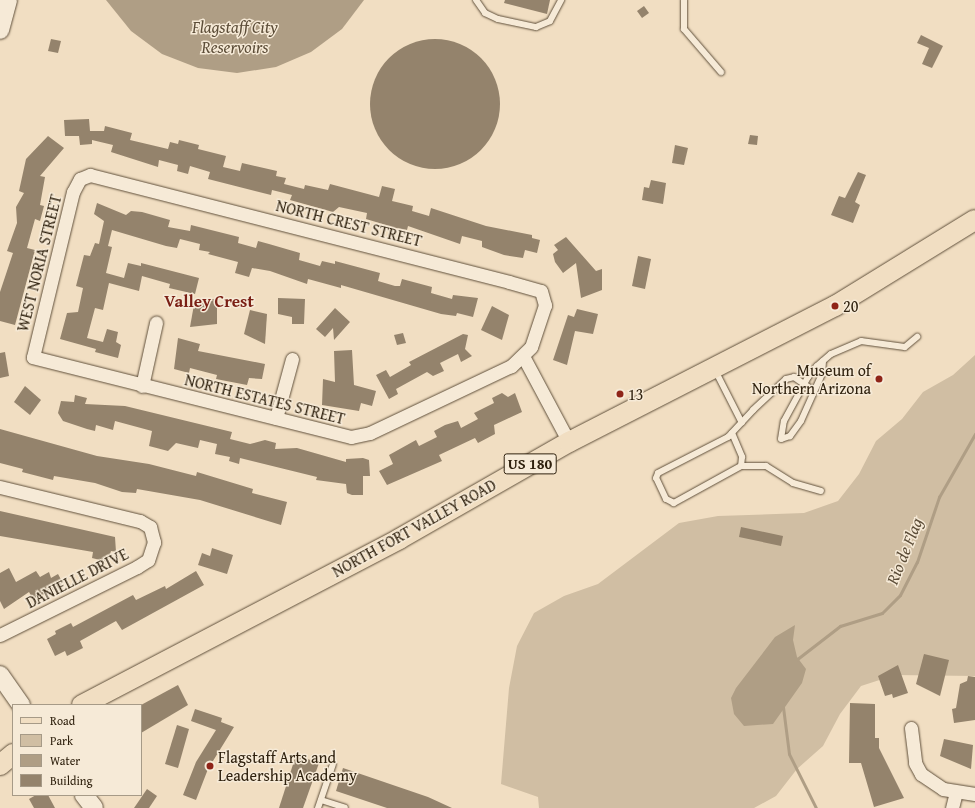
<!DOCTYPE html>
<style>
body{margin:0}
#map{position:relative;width:975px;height:808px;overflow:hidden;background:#f1dec2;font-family:"Gentium Book Plus",serif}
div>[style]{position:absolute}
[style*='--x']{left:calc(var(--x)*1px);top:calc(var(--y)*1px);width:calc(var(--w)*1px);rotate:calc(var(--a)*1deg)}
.green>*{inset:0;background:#d0bea3}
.water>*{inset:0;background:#af9e85}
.stream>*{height:3px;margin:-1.5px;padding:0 1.5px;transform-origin:1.5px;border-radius:1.5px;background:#af9e85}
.building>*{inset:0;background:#94836c}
.round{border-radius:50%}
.roads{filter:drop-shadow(0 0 1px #60503b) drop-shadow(0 0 1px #60503b)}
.lane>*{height:6px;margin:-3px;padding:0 3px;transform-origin:3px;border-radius:3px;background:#f6ead7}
.street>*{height:13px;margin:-6.5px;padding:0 6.5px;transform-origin:6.5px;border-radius:6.5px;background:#f6ead7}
.secondary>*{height:18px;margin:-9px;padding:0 9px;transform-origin:9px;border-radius:9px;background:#f6ead7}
.primary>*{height:20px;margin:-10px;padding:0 10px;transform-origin:10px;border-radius:10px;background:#f1dec2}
.dots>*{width:11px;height:11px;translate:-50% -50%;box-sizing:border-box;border:2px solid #f6ead7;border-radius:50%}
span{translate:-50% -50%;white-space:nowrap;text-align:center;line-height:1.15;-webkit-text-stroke:3px #f6ead7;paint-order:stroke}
.shield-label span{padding:1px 3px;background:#f6ead7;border:1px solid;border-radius:3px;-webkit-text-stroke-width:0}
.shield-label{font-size:15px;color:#2f210e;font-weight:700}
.street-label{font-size:16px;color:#2f210e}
.poi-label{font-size:16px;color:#2f210e}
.left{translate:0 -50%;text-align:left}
.right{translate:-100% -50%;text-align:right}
.water-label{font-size:17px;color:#5c4d38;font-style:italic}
.neighbourhood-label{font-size:17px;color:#7a1f14;font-weight:700}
.legend{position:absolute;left:12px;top:704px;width:130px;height:92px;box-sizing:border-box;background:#f6ead7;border:1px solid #a69a87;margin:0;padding:5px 7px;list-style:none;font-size:12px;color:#2f210e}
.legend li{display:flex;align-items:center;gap:8px;height:20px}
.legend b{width:20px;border:1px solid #a69a87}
</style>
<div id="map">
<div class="green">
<div style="clip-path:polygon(975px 355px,975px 676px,895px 675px,861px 686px,840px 714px,823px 746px,797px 769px,776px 796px,754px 808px,539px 808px,538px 797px,501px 784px,509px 688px,517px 646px,534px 613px,564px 596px,598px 584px,679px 523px,718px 516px,804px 513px,838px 501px,859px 474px,876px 441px,902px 419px,923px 392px,953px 375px)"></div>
</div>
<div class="water">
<div style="clip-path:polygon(106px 0,364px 0,342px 29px,311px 52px,276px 67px,237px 73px,198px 68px,162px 54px,131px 31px)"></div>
<div style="clip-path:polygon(795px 625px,793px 640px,797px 657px,806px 669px,802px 683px,773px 724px,744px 726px,734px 714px,731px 698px,736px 688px,775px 637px)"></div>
</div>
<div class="stream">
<div style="--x:796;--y:660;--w:56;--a:-37.7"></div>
<div style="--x:840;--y:626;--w:44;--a:-17.2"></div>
<div style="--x:882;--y:613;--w:25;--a:-45"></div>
<div style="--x:900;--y:595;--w:37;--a:-63"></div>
<div style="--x:917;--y:562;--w:69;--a:-71.3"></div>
<div style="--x:939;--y:497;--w:73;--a:-60.3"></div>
<div style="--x:783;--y:707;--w:47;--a:82.7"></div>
<div style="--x:789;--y:754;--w:60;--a:63.4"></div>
</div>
<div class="building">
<div style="clip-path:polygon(505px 0,550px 0,547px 14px,504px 3px)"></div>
<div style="clip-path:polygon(644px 6px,649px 13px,642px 18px,637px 11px)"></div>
<div style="clip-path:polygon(921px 35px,943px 46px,932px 68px,922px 64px,929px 48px,917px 43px)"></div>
<div style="clip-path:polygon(51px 39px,61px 41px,58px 53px,48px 51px)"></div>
<div class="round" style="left:370px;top:39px;width:130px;height:130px"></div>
<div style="clip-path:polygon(89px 119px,90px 131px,104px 131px,105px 126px,132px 133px,130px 140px,168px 149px,170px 142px,178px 144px,179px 140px,199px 145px,198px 149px,226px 156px,223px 167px,240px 171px,242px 163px,277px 171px,276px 176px,286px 178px,284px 184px,304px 189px,305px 185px,328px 190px,330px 184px,379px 197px,382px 186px,395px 189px,392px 201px,413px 206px,412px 211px,429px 216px,431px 208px,486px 226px,532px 235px,532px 238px,540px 240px,537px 253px,525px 250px,523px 258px,504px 255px,482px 247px,482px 241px,462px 236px,460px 244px,408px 226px,407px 230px,396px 228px,366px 219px,367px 213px,339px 207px,333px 212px,290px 200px,292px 195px,272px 190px,271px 195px,208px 179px,210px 172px,190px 166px,188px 174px,177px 171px,178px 165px,159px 160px,158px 167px,111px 152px,113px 145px,92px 140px,92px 144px,80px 145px,79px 136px,65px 136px,64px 120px)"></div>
<div style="clip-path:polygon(750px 135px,758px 136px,757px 145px,748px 144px)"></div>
<div style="clip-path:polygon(48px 136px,64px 148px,40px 176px,45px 177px,40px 205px,44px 206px,40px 221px,35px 219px,27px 248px,35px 250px,15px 325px,0 321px,0 292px,13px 253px,7px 251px,17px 223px,16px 207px,24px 193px,19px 191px,26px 159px)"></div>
<div style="clip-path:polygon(675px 145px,688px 148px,684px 165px,672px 163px)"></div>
<div style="clip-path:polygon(858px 172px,866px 175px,855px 202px,860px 205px,853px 223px,831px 215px,839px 196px,845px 198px)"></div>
<div style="clip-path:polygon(651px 180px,666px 183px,663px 204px,642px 200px,644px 187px,649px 188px)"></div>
<div style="clip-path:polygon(97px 203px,126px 215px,131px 211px,142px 212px,170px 220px,168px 227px,190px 231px,191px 225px,239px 237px,238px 243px,256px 248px,258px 241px,269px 244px,300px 253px,299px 260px,320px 266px,322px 261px,335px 264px,335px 261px,380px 273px,378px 281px,395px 286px,400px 286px,402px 279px,432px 287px,431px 293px,452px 299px,453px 295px,478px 298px,473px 317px,457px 313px,456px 316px,441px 314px,341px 285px,341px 288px,308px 279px,307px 284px,270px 271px,252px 268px,249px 277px,235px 273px,238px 262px,208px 254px,210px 252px,199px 250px,200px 244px,180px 239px,177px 248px,166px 246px,112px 230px,108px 246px,112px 247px,106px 273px,124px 278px,128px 263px,141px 266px,141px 263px,199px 278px,195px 294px,169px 288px,170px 284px,142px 276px,139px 291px,109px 283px,103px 310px,95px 308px,87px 338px,103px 342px,107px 329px,118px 332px,116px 342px,121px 345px,118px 358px,95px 352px,96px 349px,60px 339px,67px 313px,78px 312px,83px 288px,76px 286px,84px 255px,90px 256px,95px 243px,99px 244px,104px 221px,94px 214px)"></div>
<div style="clip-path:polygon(566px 237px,596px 271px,602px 269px,602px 290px,581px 298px,576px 263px,563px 273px,555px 262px,553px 254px,558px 250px,554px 245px)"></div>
<div style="clip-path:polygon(638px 256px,651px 259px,645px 289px,632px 286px)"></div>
<div style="clip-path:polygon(278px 298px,305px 299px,304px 324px,292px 324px,292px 317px,278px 314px)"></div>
<div style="clip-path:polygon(195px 299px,217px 299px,217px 324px,190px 327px)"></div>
<div style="clip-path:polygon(492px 306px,509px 315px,502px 340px,481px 330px)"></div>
<div style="clip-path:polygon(335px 308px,350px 322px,334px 340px,333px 328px,325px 337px,316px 329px)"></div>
<div style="clip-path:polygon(577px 309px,598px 314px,593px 334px,575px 331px,567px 365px,553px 360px,568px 315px,574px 317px)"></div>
<div style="clip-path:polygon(250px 310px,267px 314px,265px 344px,244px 334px)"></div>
<div style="clip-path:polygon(403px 333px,406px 343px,397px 345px,394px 335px)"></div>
<div style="clip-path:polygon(463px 334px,468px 335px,465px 349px,472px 356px,461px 362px,458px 354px,440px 363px,444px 371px,433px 376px,427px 372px,396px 389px,398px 394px,389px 399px,376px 375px,386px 370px,390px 377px,411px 365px,409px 362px)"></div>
<div style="clip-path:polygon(178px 338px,200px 344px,198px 351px,265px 364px,262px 379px,249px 378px,247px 385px,216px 379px,217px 375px,190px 368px,189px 373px,174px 369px)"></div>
<div style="clip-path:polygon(352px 350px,354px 385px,376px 391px,372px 406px,361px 403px,359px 411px,322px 405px,323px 379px,335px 382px,334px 351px)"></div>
<div style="clip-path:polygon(5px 352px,9px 376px,0 378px,0 353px)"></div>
<div style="clip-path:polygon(25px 386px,41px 400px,30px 415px,14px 402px)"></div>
<div style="clip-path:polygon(502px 393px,508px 397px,515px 393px,522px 412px,494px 425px,495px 434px,478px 443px,475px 438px,439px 455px,442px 461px,387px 485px,379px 471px,393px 464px,389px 455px,416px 440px,419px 446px,437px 437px,434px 431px,445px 425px,458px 421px,461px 428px,478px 419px,474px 413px,494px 403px,492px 398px)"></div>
<div style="clip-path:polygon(75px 395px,87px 398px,85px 404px,125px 406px,232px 432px,230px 439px,250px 444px,265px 440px,276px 443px,275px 449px,297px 448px,346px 462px,346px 459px,363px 458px,369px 460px,370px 476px,363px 476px,363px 495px,352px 495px,347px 493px,346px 484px,316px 480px,317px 477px,240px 458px,239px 464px,229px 461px,230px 457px,215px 454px,217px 444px,200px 440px,198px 448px,176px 443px,168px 451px,149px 446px,152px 431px,115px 421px,113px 430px,96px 425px,95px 431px,87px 429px,63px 421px,58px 413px,61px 401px,74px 402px)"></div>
<div style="clip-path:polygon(0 429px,97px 456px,149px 464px,196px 476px,197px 472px,253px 489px,252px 493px,287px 502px,281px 525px,200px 500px,137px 489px,136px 493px,122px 492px,95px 483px,54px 476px,53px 480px,22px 472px,23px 469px,0 463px)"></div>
<div style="clip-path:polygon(0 511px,115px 537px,116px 552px,111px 551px,108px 562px,92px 558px,93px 552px,0 536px)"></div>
<div style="clip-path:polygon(741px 527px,783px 536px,781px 546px,739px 537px)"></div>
<div style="clip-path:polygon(212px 548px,233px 555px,227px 574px,198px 565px,202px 553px,210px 556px)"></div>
<div style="clip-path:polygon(9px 568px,16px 582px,36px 571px,40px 577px,49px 572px,51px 578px,58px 574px,64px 585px,33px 599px,29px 592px,4px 609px,0 601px,0 573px)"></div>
<div style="clip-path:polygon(196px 571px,204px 585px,122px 630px,116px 621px,80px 641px,83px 648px,67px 656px,65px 651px,55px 656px,47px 639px,56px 634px,55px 631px,71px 623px,73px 627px,133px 595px,136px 600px,165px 586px,166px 589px)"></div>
<div style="clip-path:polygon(924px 654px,949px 660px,940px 696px,916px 684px)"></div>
<div style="clip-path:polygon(898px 665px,908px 693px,893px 698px,892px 694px,885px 696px,878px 676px)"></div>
<div style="clip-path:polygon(968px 676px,975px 677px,975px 720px,954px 723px,952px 709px,956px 708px,960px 684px,967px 681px)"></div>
<div style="clip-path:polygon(178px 685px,188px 705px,141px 733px,141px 705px)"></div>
<div style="clip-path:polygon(850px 703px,875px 704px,875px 738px,879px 738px,879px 748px,904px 798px,874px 807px,861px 763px,849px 763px)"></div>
<div style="clip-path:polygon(195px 709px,222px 718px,221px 722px,234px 727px,208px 769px,196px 800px,183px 795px,196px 762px,216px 730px,191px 721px)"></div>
<div style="clip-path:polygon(177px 725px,189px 729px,178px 768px,165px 764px)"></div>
<div style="clip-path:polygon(944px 739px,973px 745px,971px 769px,940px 756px)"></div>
<div style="clip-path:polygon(296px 755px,319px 763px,303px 808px,279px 808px)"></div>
<div style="clip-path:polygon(343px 768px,428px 797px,452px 808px,387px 808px,336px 791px)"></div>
<div style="clip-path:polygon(147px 789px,157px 796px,149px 808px,134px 808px)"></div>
<div style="clip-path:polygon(36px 795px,48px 795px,55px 808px,34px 808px,29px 799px)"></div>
</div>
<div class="roads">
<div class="lane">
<div style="--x:476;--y:0;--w:16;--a:55"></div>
<div style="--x:485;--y:13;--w:14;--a:25"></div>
<div style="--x:498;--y:19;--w:39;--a:12"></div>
<div style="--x:536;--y:27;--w:15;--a:-23"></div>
<div style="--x:550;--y:21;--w:24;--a:-62"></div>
<div style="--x:684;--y:0;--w:29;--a:90"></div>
<div style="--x:684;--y:29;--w:57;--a:49.3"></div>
<div style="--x:823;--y:361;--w:13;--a:94"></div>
<div style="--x:822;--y:374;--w:51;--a:114.1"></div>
<div style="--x:801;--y:421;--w:19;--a:126"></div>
<div style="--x:790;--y:436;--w:9;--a:162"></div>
<div style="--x:781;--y:439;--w:18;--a:-81"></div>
<div style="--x:784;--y:421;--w:50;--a:-61.4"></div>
<div style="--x:808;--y:377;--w:14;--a:-51"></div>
<div style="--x:817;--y:366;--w:18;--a:-41"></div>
<div style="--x:831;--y:354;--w:33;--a:-23"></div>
<div style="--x:861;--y:341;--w:44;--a:7.8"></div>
<div style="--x:905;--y:347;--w:16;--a:-40"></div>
<div style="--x:715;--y:370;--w:59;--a:63"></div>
<div style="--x:732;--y:433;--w:26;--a:67"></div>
<div style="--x:742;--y:457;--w:9;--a:96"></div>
<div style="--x:741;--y:466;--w:77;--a:151.1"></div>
<div style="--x:674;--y:503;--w:9;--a:-153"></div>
<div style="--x:666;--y:499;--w:23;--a:-115"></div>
<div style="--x:656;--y:478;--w:5;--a:-68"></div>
<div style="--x:658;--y:473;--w:79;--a:-27.2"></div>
<div style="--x:728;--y:437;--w:37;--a:-47"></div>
<div style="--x:753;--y:410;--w:45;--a:-43.2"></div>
<div style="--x:786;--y:379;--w:8;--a:-14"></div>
<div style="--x:794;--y:377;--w:24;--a:35"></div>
<div style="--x:741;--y:466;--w:25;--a:0"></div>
<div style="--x:766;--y:466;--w:32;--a:32"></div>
<div style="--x:793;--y:483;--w:29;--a:16"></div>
<div style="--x:321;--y:800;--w:25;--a:18"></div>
<div style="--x:318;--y:808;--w:46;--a:-71.2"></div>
</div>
<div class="street">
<div style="--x:90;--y:175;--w:432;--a:14.3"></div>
<div style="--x:509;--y:282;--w:33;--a:16"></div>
<div style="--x:541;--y:291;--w:15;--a:74"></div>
<div style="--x:545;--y:305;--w:44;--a:108.4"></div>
<div style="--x:531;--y:347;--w:28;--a:136"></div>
<div style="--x:511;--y:366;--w:156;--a:154.6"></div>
<div style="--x:370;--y:433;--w:19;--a:168"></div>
<div style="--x:351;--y:437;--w:328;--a:-165.9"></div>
<div style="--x:33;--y:357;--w:170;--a:-76.4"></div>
<div style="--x:73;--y:192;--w:15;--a:-62"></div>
<div style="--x:80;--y:179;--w:11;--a:-22"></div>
<div style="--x:523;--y:356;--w:98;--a:61.9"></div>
<div style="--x:142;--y:386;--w:65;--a:-77.5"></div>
<div style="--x:276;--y:418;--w:61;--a:-74.8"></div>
<div style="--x:0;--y:487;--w:144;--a:13.7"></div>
<div style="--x:140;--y:521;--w:12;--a:31"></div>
<div style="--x:150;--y:527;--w:16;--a:75"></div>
<div style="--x:154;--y:542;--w:19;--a:108"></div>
<div style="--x:148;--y:560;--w:13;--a:148"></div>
<div style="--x:137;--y:567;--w:153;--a:153.6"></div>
<div style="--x:911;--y:728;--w:35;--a:83"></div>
<div style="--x:915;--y:763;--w:13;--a:61"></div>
<div style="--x:921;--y:774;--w:27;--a:34"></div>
<div style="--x:943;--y:789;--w:32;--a:9"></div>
<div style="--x:952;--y:808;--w:16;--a:-76"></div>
</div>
<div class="secondary">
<div style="--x:0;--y:30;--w:31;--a:-75"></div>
<div style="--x:0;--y:675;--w:37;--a:55"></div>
<div style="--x:84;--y:795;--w:16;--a:52"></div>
</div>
<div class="primary">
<div style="--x:82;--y:705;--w:358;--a:-27.6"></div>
<div style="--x:399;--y:539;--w:196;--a:-29.7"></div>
<div style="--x:569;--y:442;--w:299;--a:-27.1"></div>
<div style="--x:835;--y:306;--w:164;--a:-31.6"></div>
<div style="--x:0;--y:765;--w:17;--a:-40"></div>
</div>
</div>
<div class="dots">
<div style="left:835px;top:306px;background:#8f2418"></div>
<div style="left:879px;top:379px;background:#8f2418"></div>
<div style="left:620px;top:394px;background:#8f2418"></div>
<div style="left:210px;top:766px;background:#8f2418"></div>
</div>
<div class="shield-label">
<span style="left:530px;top:464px">US 180</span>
</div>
<div class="street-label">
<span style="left:349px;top:223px;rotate:14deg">NORTH CREST STREET</span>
<span style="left:39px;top:263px;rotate:-76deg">WEST NORIA STREET</span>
<span style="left:265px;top:399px;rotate:14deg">NORTH ESTATES STREET</span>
<span style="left:414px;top:528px;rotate:-29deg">NORTH FORT VALLEY ROAD</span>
<span style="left:77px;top:578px;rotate:-27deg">DANIELLE DRIVE</span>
</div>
<div class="poi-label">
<span class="left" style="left:843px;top:306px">20</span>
<span class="right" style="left:871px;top:379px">Museum of<br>Northern Arizona</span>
<span class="left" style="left:628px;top:394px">13</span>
<span class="left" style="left:218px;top:766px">Flagstaff Arts and<br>Leadership Academy</span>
</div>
<div class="water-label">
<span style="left:235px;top:37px">Flagstaff City<br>Reservoirs</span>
<span style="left:904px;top:551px;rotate:-68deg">Rio de Flag</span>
</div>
<div class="neighbourhood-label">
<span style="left:209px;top:301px">Valley Crest</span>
</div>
<ul class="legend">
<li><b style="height:5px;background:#f1dec2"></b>Road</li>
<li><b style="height:11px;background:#d0bea3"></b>Park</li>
<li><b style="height:11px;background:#af9e85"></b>Water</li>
<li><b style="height:11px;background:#94836c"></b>Building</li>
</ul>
</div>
